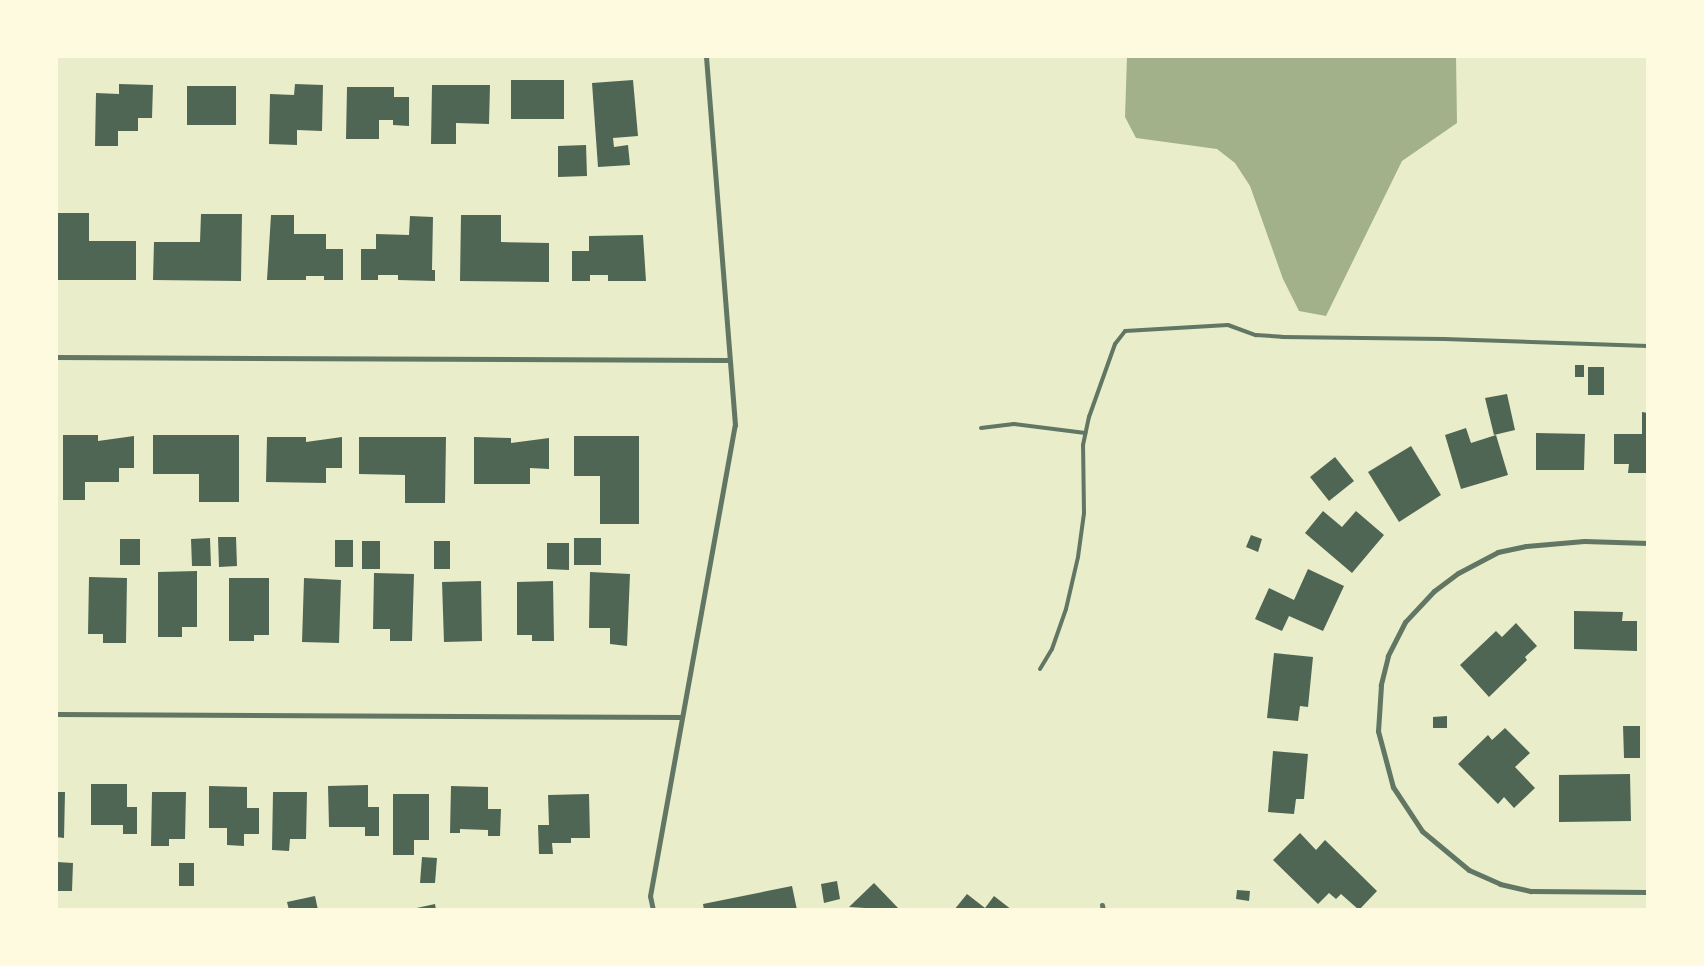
<!DOCTYPE html>
<style>
body{margin:0}
#map{position:relative;width:1704px;height:966px;overflow:hidden;background:#e9edc9;font-family:Quicksand,sans-serif}
div>[style]{position:absolute}
[style*='--x']{left:calc(var(--x)*1px);top:calc(var(--y)*1px);width:calc(var(--w)*1px);rotate:calc(var(--a)*1deg)}
.water>*{inset:0;background:#a3b18a}
.building>*{inset:0;background:#4f6655}
.service>*{height:4px;margin:-2px;padding:0 2px;transform-origin:2px;border-radius:2px;background:#617663}
.minor>*{height:5px;margin:-2.5px;padding:0 2.5px;transform-origin:2.5px;border-radius:2.5px;background:#617663}
span{translate:-50% -50%;white-space:nowrap;text-align:center;line-height:1.15;-webkit-text-stroke:5px #fefae0;paint-order:stroke}
.frame{position:absolute;inset:0;border:58px solid #fefae0;pointer-events:none}
</style>
<div id="map">
<div class="water">
<div style="clip-path:polygon(1127px 56px,1456px 56px,1457px 123px,1402px 161px,1326px 316px,1299px 311px,1283px 279px,1250px 186px,1235px 163px,1217px 149px,1136px 138px,1125px 117px)"></div>
</div>
<div class="building">
<div style="clip-path:polygon(511px 80px,564px 80px,564px 119px,511px 119px)"></div>
<div style="clip-path:polygon(633px 80px,638px 136px,613px 138px,614px 147px,628px 145px,630px 165px,598px 167px,592px 83px)"></div>
<div style="clip-path:polygon(119px 84px,153px 85px,152px 118px,138px 118px,138px 131px,118px 131px,118px 146px,95px 146px,96px 93px,119px 94px)"></div>
<div style="clip-path:polygon(295px 84px,323px 85px,322px 131px,297px 130px,297px 145px,269px 144px,270px 94px,294px 95px)"></div>
<div style="clip-path:polygon(432px 85px,490px 85px,489px 124px,456px 123px,456px 144px,431px 144px)"></div>
<div style="clip-path:polygon(187px 86px,236px 86px,236px 125px,187px 125px)"></div>
<div style="clip-path:polygon(347px 87px,394px 87px,394px 97px,409px 97px,409px 126px,393px 125px,393px 120px,379px 120px,379px 139px,346px 139px)"></div>
<div style="clip-path:polygon(586px 145px,587px 176px,558px 177px,558px 146px)"></div>
<div style="clip-path:polygon(56px 213px,89px 213px,89px 241px,136px 241px,136px 280px,56px 280px)"></div>
<div style="clip-path:polygon(201px 214px,242px 214px,241px 281px,153px 280px,154px 242px,200px 242px)"></div>
<div style="clip-path:polygon(271px 215px,294px 215px,294px 234px,326px 234px,326px 249px,343px 249px,343px 280px,324px 280px,324px 276px,306px 276px,306px 280px,267px 280px)"></div>
<div style="clip-path:polygon(461px 215px,501px 215px,501px 242px,549px 243px,549px 282px,460px 281px)"></div>
<div style="clip-path:polygon(410px 216px,433px 217px,432px 270px,435px 270px,435px 281px,398px 280px,398px 275px,378px 275px,378px 280px,361px 280px,361px 249px,376px 249px,376px 234px,409px 235px)"></div>
<div style="clip-path:polygon(643px 235px,646px 281px,608px 281px,608px 275px,590px 275px,590px 281px,572px 281px,572px 251px,589px 251px,589px 236px)"></div>
<div style="clip-path:polygon(1575px 365px,1584px 365px,1584px 377px,1575px 377px)"></div>
<div style="clip-path:polygon(1588px 367px,1604px 367px,1604px 395px,1588px 395px)"></div>
<div style="clip-path:polygon(1507px 394px,1515px 430px,1494px 435px,1485px 398px)"></div>
<div style="clip-path:polygon(1642px 412px,1648px 413px,1648px 473px,1628px 473px,1629px 464px,1614px 464px,1614px 434px,1642px 434px)"></div>
<div style="clip-path:polygon(1466px 428px,1471px 443px,1496px 435px,1508px 475px,1461px 489px,1445px 435px)"></div>
<div style="clip-path:polygon(1536px 433px,1585px 434px,1584px 470px,1536px 470px)"></div>
<div style="clip-path:polygon(63px 435px,98px 435px,98px 441px,134px 436px,134px 468px,119px 468px,119px 482px,85px 482px,85px 500px,63px 500px)"></div>
<div style="clip-path:polygon(153px 435px,239px 435px,239px 502px,199px 502px,199px 474px,153px 474px)"></div>
<div style="clip-path:polygon(574px 436px,639px 436px,639px 524px,600px 524px,600px 476px,574px 476px)"></div>
<div style="clip-path:polygon(267px 437px,306px 437px,306px 442px,342px 437px,342px 468px,326px 468px,326px 483px,266px 482px)"></div>
<div style="clip-path:polygon(359px 437px,446px 437px,445px 503px,405px 503px,405px 475px,359px 474px)"></div>
<div style="clip-path:polygon(474px 437px,511px 438px,511px 443px,549px 438px,549px 469px,530px 468px,530px 484px,474px 484px)"></div>
<div style="clip-path:polygon(1411px 446px,1441px 495px,1399px 522px,1368px 472px)"></div>
<div style="clip-path:polygon(1335px 457px,1354px 481px,1329px 501px,1310px 477px)"></div>
<div style="clip-path:polygon(1323px 511px,1342px 527px,1356px 511px,1384px 535px,1352px 573px,1305px 533px)"></div>
<div style="clip-path:polygon(1251px 535px,1262px 539px,1258px 552px,1246px 547px)"></div>
<div style="clip-path:polygon(218px 537px,236px 537px,237px 566px,219px 567px)"></div>
<div style="clip-path:polygon(210px 538px,211px 566px,192px 566px,191px 539px)"></div>
<div style="clip-path:polygon(574px 538px,601px 538px,601px 565px,574px 565px)"></div>
<div style="clip-path:polygon(120px 539px,140px 539px,140px 565px,120px 565px)"></div>
<div style="clip-path:polygon(335px 540px,353px 540px,353px 567px,335px 567px)"></div>
<div style="clip-path:polygon(362px 541px,380px 541px,380px 569px,362px 569px)"></div>
<div style="clip-path:polygon(434px 541px,450px 541px,450px 569px,434px 569px)"></div>
<div style="clip-path:polygon(547px 543px,569px 543px,569px 570px,547px 569px)"></div>
<div style="clip-path:polygon(1308px 569px,1344px 586px,1323px 631px,1289px 616px,1282px 631px,1255px 619px,1269px 588px,1294px 600px)"></div>
<div style="clip-path:polygon(197px 571px,197px 627px,182px 627px,182px 637px,158px 637px,158px 572px)"></div>
<div style="clip-path:polygon(590px 572px,630px 574px,627px 646px,610px 644px,610px 628px,589px 628px)"></div>
<div style="clip-path:polygon(374px 573px,414px 574px,412px 641px,390px 641px,390px 629px,373px 629px)"></div>
<div style="clip-path:polygon(89px 577px,127px 578px,126px 643px,103px 643px,103px 634px,88px 634px)"></div>
<div style="clip-path:polygon(229px 578px,269px 578px,269px 635px,254px 635px,254px 641px,229px 641px)"></div>
<div style="clip-path:polygon(304px 578px,341px 580px,339px 643px,302px 642px)"></div>
<div style="clip-path:polygon(481px 581px,482px 641px,444px 642px,442px 582px)"></div>
<div style="clip-path:polygon(553px 581px,554px 641px,532px 641px,532px 635px,517px 635px,517px 582px)"></div>
<div style="clip-path:polygon(1574px 611px,1623px 612px,1622px 621px,1637px 621px,1637px 651px,1574px 649px)"></div>
<div style="clip-path:polygon(1516px 623px,1537px 646px,1525px 657px,1527px 660px,1489px 697px,1460px 665px,1496px 631px,1502px 637px)"></div>
<div style="clip-path:polygon(1274px 653px,1313px 657px,1308px 707px,1300px 706px,1298px 721px,1267px 718px)"></div>
<div style="clip-path:polygon(1447px 716px,1447px 728px,1433px 728px,1433px 717px)"></div>
<div style="clip-path:polygon(1623px 726px,1640px 726px,1640px 758px,1624px 758px)"></div>
<div style="clip-path:polygon(1505px 728px,1530px 753px,1515px 767px,1535px 788px,1514px 808px,1504px 797px,1498px 804px,1458px 764px,1488px 735px,1492px 740px)"></div>
<div style="clip-path:polygon(1273px 751px,1308px 754px,1304px 799px,1296px 799px,1294px 814px,1268px 812px)"></div>
<div style="clip-path:polygon(1630px 774px,1631px 821px,1559px 822px,1559px 775px)"></div>
<div style="clip-path:polygon(91px 784px,127px 784px,127px 807px,137px 807px,137px 834px,123px 834px,123px 825px,91px 825px)"></div>
<div style="clip-path:polygon(368px 785px,368px 807px,379px 807px,379px 836px,365px 836px,365px 827px,329px 827px,328px 786px)"></div>
<div style="clip-path:polygon(209px 786px,247px 787px,247px 808px,259px 808px,259px 834px,244px 834px,244px 846px,227px 845px,227px 828px,209px 828px)"></div>
<div style="clip-path:polygon(451px 786px,488px 787px,488px 809px,501px 809px,500px 836px,488px 836px,488px 830px,460px 829px,460px 833px,450px 833px)"></div>
<div style="clip-path:polygon(56px 792px,65px 792px,64px 838px,56px 837px)"></div>
<div style="clip-path:polygon(152px 792px,186px 792px,185px 839px,169px 839px,169px 846px,151px 846px)"></div>
<div style="clip-path:polygon(273px 792px,307px 792px,306px 839px,290px 839px,289px 851px,272px 850px)"></div>
<div style="clip-path:polygon(393px 794px,429px 794px,429px 840px,414px 840px,414px 855px,393px 855px)"></div>
<div style="clip-path:polygon(589px 794px,590px 838px,571px 838px,571px 843px,552px 843px,553px 854px,539px 854px,538px 825px,549px 825px,548px 795px)"></div>
<div style="clip-path:polygon(1300px 833px,1316px 850px,1325px 840px,1377px 891px,1359px 910px,1341px 894px,1336px 899px,1329px 893px,1318px 904px,1273px 860px)"></div>
<div style="clip-path:polygon(422px 857px,437px 858px,435px 883px,420px 883px)"></div>
<div style="clip-path:polygon(57px 862px,73px 863px,72px 891px,56px 891px)"></div>
<div style="clip-path:polygon(179px 863px,194px 863px,194px 886px,179px 886px)"></div>
<div style="clip-path:polygon(837px 881px,840px 899px,824px 903px,821px 884px)"></div>
<div style="clip-path:polygon(874px 883px,899px 909px,898px 910px,849px 907px)"></div>
<div style="clip-path:polygon(792px 886px,797px 910px,704px 910px,703px 904px)"></div>
<div style="clip-path:polygon(1237px 890px,1250px 891px,1249px 901px,1236px 899px)"></div>
<div style="clip-path:polygon(967px 894px,985px 908px,994px 896px,1012px 910px,954px 910px)"></div>
<div style="clip-path:polygon(315px 896px,318px 910px,289px 910px,287px 902px)"></div>
<div style="clip-path:polygon(435px 904px,436px 910px,412px 910px,412px 909px)"></div>
</div>
<div class="service">
<div style="--x:981;--y:428;--w:33;--a:-7"></div>
<div style="--x:1014;--y:424;--w:72;--a:7.2"></div>
<div style="--x:1040;--y:669;--w:23;--a:-59"></div>
<div style="--x:1052;--y:649;--w:42;--a:-70.7"></div>
<div style="--x:1066;--y:609;--w:53;--a:-77"></div>
<div style="--x:1078;--y:557;--w:44;--a:-82.2"></div>
<div style="--x:1084;--y:513;--w:68;--a:-90.8"></div>
<div style="--x:1083;--y:445;--w:29;--a:-78"></div>
<div style="--x:1089;--y:417;--w:77;--a:-70.4"></div>
<div style="--x:1115;--y:344;--w:16;--a:-52"></div>
<div style="--x:1125;--y:331;--w:103;--a:-3.3"></div>
<div style="--x:1228;--y:325;--w:30;--a:20"></div>
<div style="--x:1256;--y:335;--w:26;--a:4"></div>
<div style="--x:1282;--y:337;--w:162;--a:0.7"></div>
<div style="--x:1444;--y:339;--w:204;--a:2"></div>
</div>
<div class="minor">
<div style="--x:56;--y:357;--w:672;--a:0.26"></div>
<div style="--x:1648;--y:543;--w:64;--a:-178.2"></div>
<div style="--x:1584;--y:541;--w:58;--a:175.1"></div>
<div style="--x:1526;--y:546;--w:29;--a:168"></div>
<div style="--x:1498;--y:552;--w:45;--a:152.3"></div>
<div style="--x:1458;--y:573;--w:30;--a:143"></div>
<div style="--x:1434;--y:591;--w:42;--a:133.1"></div>
<div style="--x:1405;--y:622;--w:38;--a:117"></div>
<div style="--x:1388;--y:656;--w:30;--a:104"></div>
<div style="--x:1381;--y:685;--w:46;--a:93.7"></div>
<div style="--x:1378;--y:731;--w:58;--a:75"></div>
<div style="--x:1393;--y:787;--w:53;--a:56.6"></div>
<div style="--x:1422;--y:831;--w:61;--a:39.7"></div>
<div style="--x:1469;--y:870;--w:34;--a:24"></div>
<div style="--x:1500;--y:884;--w:32;--a:13"></div>
<div style="--x:1531;--y:891;--w:117;--a:0.5"></div>
<div style="--x:56;--y:714;--w:626;--a:0.27"></div>
<div style="--x:1102;--y:905;--w:5;--a:79"></div>
<div style="--x:653;--y:910;--w:14;--a:-102"></div>
<div style="--x:650;--y:896;--w:479;--a:-79.8"></div>
<div style="--x:735;--y:425;--w:370;--a:-94.5"></div>
</div>
<div class="frame"></div>
</div>
